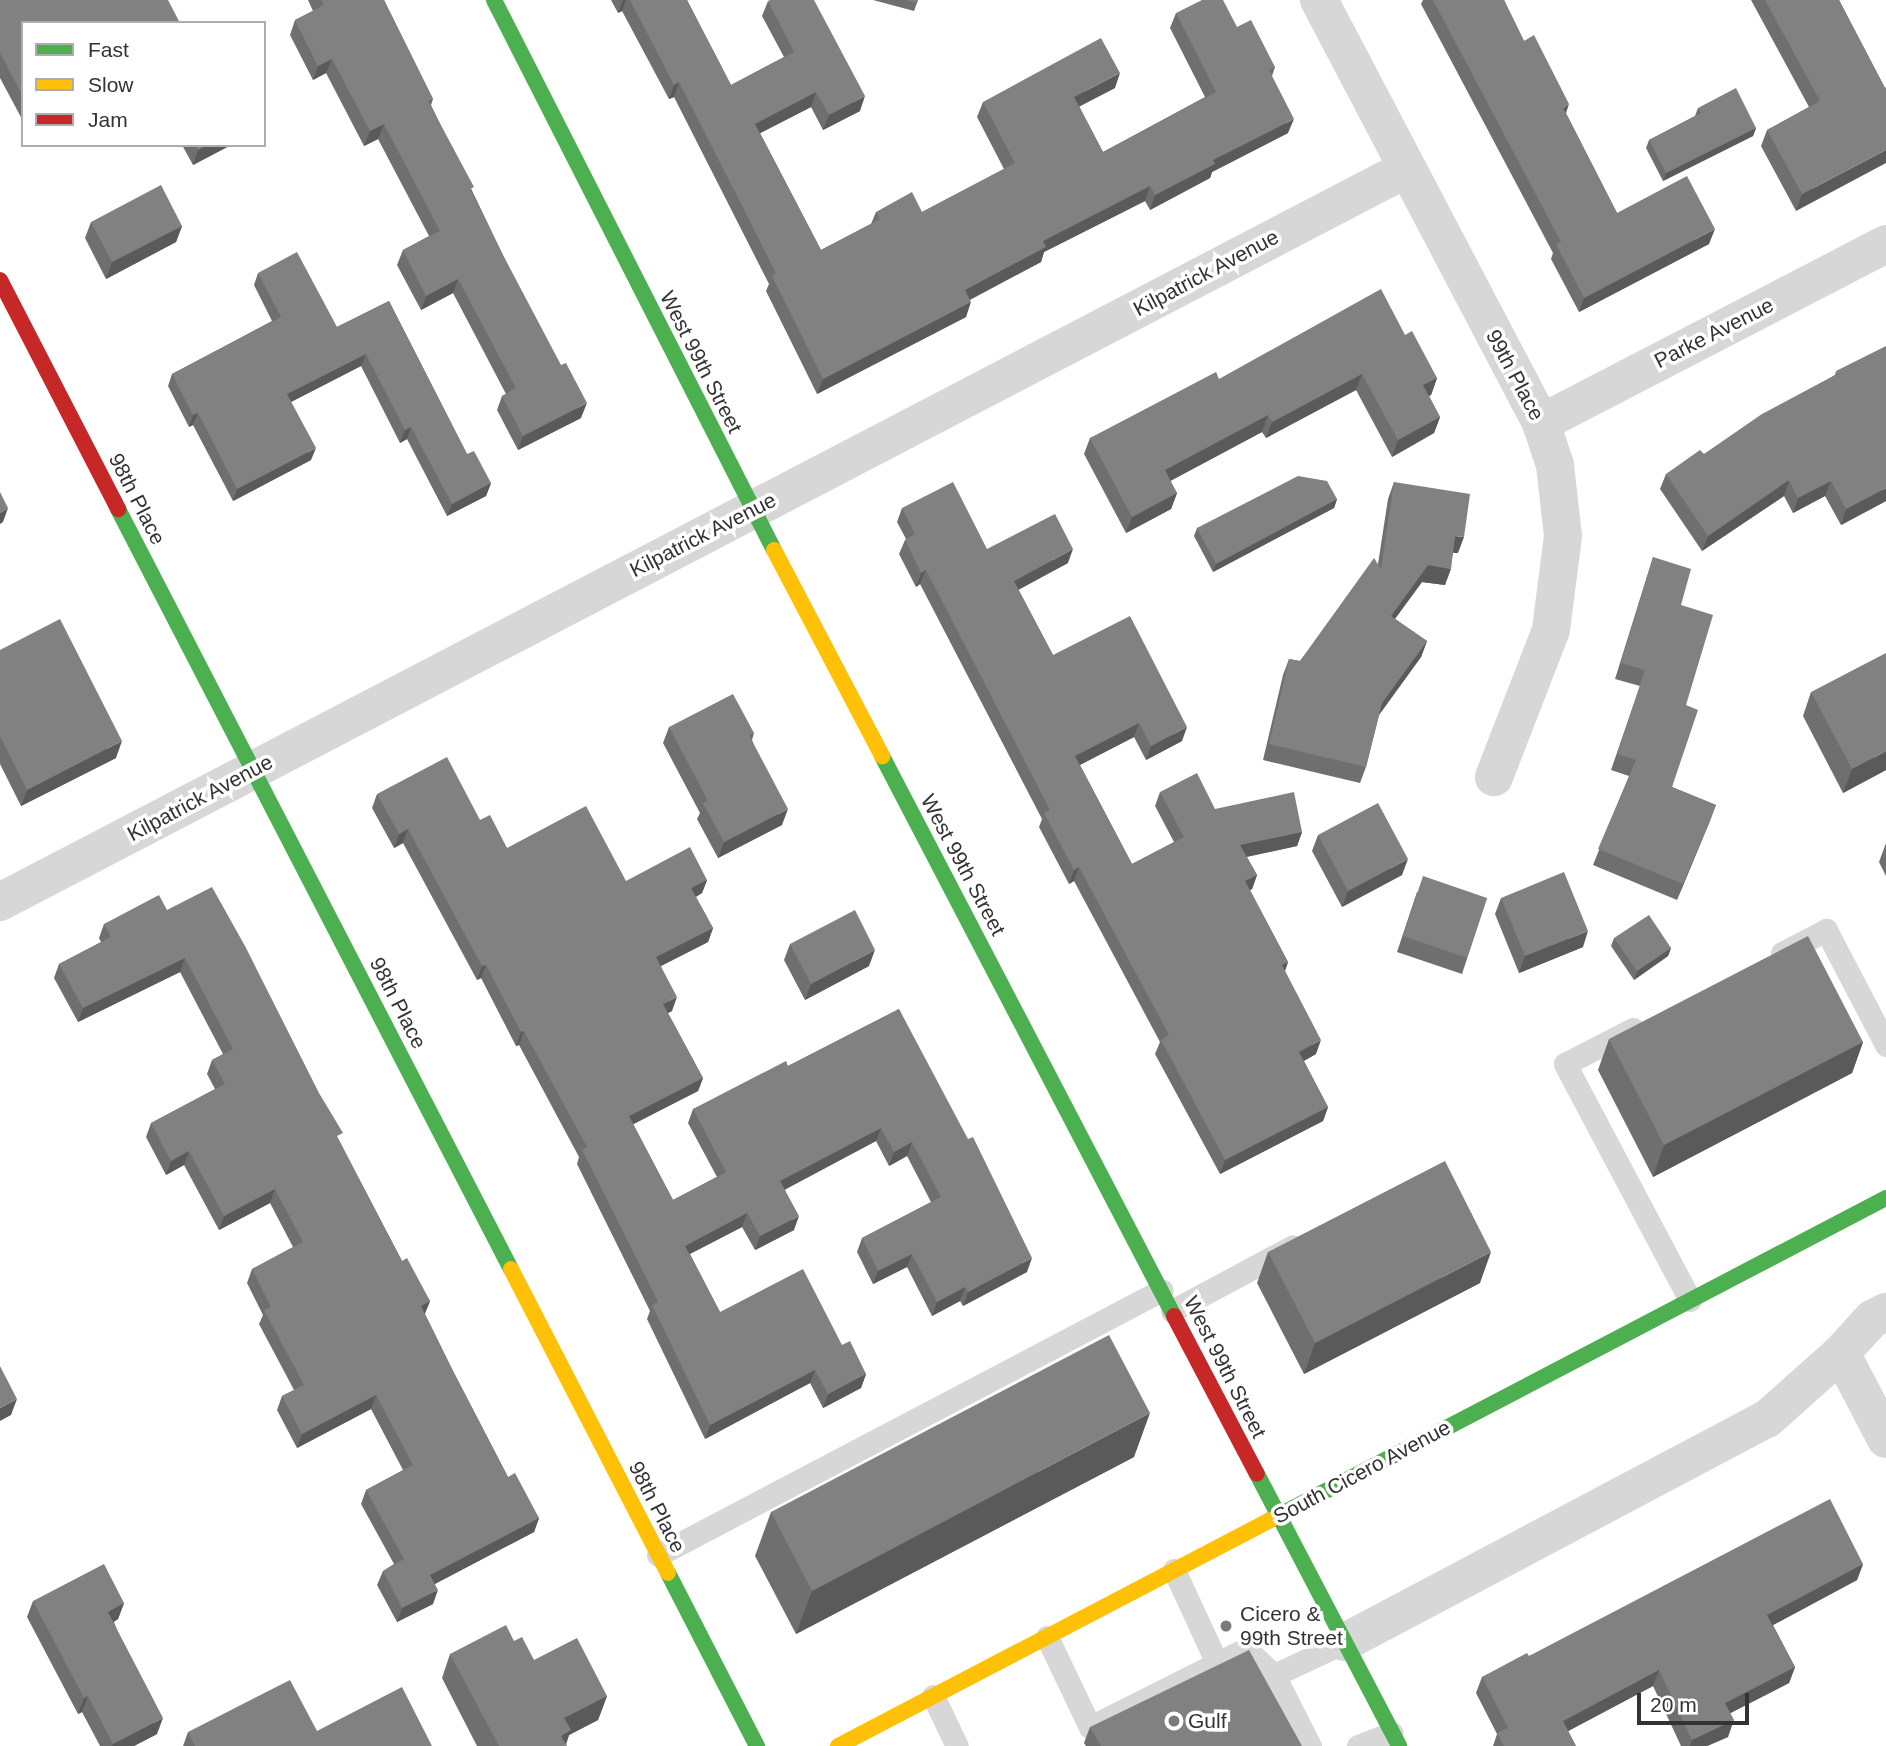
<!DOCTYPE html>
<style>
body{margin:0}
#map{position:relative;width:1886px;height:1746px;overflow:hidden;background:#fff;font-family:Arial,sans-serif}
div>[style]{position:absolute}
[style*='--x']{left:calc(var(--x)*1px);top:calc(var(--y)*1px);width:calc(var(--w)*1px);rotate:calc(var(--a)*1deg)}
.lane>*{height:23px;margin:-11.5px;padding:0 11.5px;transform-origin:11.5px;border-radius:11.5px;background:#d7d7d7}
.street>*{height:38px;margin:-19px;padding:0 19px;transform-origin:19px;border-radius:19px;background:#d7d7d7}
.fast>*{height:16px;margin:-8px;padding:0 8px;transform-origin:8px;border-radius:8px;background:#4caf50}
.slow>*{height:16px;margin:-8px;padding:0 8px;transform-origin:8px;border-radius:8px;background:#ffc107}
.jam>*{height:16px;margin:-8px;padding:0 8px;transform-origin:8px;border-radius:8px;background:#c62828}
.wall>*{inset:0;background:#6f6f6f}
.shaded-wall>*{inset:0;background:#5a5a5a}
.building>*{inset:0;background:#818181}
.dots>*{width:19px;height:19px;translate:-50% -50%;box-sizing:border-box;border:4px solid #fff;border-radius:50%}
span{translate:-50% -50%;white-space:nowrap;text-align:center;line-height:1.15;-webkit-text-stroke:7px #fff;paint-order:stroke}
.street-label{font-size:21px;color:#333}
.poi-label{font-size:21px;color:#333}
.left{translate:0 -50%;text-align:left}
.legend{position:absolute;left:21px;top:21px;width:245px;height:126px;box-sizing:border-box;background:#fff;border:2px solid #adadad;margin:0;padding:9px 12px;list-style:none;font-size:21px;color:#333}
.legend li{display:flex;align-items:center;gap:14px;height:35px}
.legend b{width:35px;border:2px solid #adadad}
.scale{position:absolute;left:1637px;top:1693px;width:112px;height:32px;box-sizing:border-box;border:4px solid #333;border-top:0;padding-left:9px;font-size:21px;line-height:24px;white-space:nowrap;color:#333;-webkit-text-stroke:5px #fff;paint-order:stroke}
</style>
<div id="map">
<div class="lane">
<div style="--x:1782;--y:953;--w:50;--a:-27.6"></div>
<div style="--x:1826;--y:930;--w:130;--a:62.4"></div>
<div style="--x:1633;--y:1029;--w:76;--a:152.8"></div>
<div style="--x:1565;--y:1064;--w:267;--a:62.1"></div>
<div style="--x:1172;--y:1311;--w:137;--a:-28.2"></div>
<div style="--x:658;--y:1555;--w:569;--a:-27.74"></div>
<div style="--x:1174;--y:1570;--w:102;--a:65.2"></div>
<div style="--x:1047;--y:1637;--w:100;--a:64.5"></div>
<div style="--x:1090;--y:1727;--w:174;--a:-26.6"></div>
<div style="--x:1246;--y:1649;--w:38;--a:43"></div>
<div style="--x:933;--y:1696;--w:55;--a:64.4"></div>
<div style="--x:1310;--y:1746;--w:80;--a:-116.9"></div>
<div style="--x:1274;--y:1675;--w:78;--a:-24.9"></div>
<div style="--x:1358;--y:1746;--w:36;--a:-21"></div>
</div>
<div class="street">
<div style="--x:1319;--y:0;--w:478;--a:62.3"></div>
<div style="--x:1541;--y:423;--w:44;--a:71.6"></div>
<div style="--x:1555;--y:465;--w:71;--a:83.6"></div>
<div style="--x:1563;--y:536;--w:95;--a:97.3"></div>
<div style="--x:1551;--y:630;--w:158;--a:111.2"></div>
<div style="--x:1541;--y:423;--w:389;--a:-27.4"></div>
<div style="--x:0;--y:902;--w:1586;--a:-27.53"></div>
<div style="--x:1841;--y:1353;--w:97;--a:62.4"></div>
<div style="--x:1345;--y:1642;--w:477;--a:-27.9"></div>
<div style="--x:1767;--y:1419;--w:99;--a:-41.7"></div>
<div style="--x:1841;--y:1353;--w:46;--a:-47.6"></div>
<div style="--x:1872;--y:1319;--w:16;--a:-27"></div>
</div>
<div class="fast">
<div style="--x:494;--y:0;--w:617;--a:63.02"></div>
<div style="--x:118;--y:509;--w:856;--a:62.66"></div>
<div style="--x:882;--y:756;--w:632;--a:62.46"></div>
<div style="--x:1257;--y:1474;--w:307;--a:62.4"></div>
<div style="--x:1270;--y:1520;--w:695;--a:-27.6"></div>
<div style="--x:668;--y:1573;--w:195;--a:62.8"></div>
</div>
<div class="slow">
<div style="--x:774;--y:550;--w:233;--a:62.3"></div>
<div style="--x:511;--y:1269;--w:342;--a:62.7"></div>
<div style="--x:838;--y:1746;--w:488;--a:-27.6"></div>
</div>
<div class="jam">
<div style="--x:0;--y:280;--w:258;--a:62.7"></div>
<div style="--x:1174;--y:1316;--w:178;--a:62.3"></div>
</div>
<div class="wall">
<div style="clip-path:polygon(0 0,23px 23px,23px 121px,0 78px)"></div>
<div style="clip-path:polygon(308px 0,384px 0,433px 99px,431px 105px,581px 418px,518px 450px,497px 410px,502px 396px,506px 394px,453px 293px,421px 310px,397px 265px,403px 250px,429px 236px,378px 139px,364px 146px,326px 73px,313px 80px,290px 35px,295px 20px,313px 11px)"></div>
<div style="clip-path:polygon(611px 0,687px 0,731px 85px,784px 57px,762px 16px,768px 1px,860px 111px,823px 130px,811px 107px,760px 133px,821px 250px,871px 224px,876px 212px,922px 212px,1004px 169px,977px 117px,983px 102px,1115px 88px,1079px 106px,1103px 152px,1205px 97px,1170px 28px,1176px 13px,1237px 27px,1275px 67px,1272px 76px,1288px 133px,1212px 172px,1210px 178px,1150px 210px,1145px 201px,1044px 252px,1041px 262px,970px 300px,966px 317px,817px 394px,766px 291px,769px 284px,674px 97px,669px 99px,622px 11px,618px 13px)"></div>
<div style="clip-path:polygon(873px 0,918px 0,914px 11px)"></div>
<div style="clip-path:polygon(1423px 0,1504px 0,1524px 41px,1566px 113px,1617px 213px,1709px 244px,1579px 312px,1551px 259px,1553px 253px,1421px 4px)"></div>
<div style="clip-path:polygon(1751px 0,1839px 0,1885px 88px,1796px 211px,1761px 146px,1767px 130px,1809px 107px)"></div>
<div style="clip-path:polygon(1698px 108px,1756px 128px,1753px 136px,1663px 181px,1646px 148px,1649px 140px,1695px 116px)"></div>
<div style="clip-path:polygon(182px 145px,231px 145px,193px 165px)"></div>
<div style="clip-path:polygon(91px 222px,182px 226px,176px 242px,106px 279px,85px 238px)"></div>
<div style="clip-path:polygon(258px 273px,337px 327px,389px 301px,467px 454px,491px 483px,486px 496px,447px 516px,407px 439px,400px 443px,361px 366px,291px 402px,311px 460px,233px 501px,193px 425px,189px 427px,168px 386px,172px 374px,272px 321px,254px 285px)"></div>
<div style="clip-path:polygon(1405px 335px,1437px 378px,1431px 395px,1429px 396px,1440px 417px,1434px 433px,1392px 457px,1356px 390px,1266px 438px,1262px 432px,1170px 481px,1177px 493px,1171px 509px,1126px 533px,1084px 454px,1090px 438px,1219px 379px)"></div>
<div style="clip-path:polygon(1836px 371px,1886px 501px,1841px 525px,1825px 496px,1793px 513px,1784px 496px,1702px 551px,1660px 489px,1666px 474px,1704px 454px,1835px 375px)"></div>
<div style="clip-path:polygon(1394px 482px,1458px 553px,1453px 553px,1445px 585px,1422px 582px,1395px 619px,1427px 641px,1421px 657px,1379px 715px,1366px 767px,1360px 783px,1263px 760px,1283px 675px,1289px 659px,1300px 661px,1378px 564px,1388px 499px)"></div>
<div style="clip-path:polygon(1337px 499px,1334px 508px,1213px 572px,1194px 536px,1197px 528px)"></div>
<div style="clip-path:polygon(902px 508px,987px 549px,1068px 563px,1018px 589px,1053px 655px,1182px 741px,1146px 760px,1134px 737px,1080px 765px,1132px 864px,1174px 842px,1155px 806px,1160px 792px,1215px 809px,1302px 832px,1297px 846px,1247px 857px,1257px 875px,1252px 889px,1250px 890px,1288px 962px,1285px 971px,1316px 1054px,1304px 1061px,1328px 1107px,1323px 1121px,1220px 1174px,1155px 1054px,1160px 1042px,1074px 881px,1069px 884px,1039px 827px,1042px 819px,920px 584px,916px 587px,899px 554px,905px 540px,906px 539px,897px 522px)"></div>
<div style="clip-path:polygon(1653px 557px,1681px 605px,1686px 705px,1672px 787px,1716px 805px,1677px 900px,1593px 865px,1629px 776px,1611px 770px,1640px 686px,1615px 679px)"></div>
<div style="clip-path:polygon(0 650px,116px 758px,21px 806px,0 764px)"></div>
<div style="clip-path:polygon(1811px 692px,1886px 770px,1843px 793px,1803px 716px)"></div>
<div style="clip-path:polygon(669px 727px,754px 733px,752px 740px,782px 825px,718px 858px,697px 819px,700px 813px,663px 743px)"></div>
<div style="clip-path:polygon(377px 794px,480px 820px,507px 848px,626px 881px,707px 880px,702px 893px,696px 897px,713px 928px,708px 942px,661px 966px,672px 1011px,668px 1013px,703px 1078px,698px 1091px,633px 1124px,673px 1200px,717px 1177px,688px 1123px,693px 1109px,788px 1066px,899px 1009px,1027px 1272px,963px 1306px,960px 1301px,932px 1316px,907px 1267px,873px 1284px,857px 1252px,862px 1238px,931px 1202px,907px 1156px,889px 1166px,876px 1141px,785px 1189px,794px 1230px,755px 1250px,742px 1227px,690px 1254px,720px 1312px,842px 1345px,866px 1374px,861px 1388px,823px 1408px,810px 1383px,705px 1439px,647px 1319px,650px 1311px,577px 1164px,579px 1157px,519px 1045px,516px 1046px,481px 978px,477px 980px,403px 843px,394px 848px,372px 808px)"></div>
<div style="clip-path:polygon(1318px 835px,1402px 875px,1342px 907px,1312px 851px)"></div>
<div style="clip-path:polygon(1886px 843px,1886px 876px,1879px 862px)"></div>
<div style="clip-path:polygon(1417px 892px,1487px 898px,1462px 974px,1397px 952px)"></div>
<div style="clip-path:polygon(1501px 898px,1583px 947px,1519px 973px,1495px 914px)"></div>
<div style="clip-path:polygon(167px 910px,339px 1141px,402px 1261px,430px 1301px,425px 1314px,452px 1369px,508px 1477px,539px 1518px,534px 1532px,435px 1584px,433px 1604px,397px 1622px,377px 1585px,383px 1571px,394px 1564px,361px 1504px,366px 1490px,403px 1470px,371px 1409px,297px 1448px,277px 1410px,282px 1396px,294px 1390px,259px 1324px,263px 1315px,247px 1283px,252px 1269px,293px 1247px,270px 1203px,219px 1230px,184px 1165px,166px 1175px,146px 1137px,151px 1123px,215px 1089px,207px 1074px,212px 1060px,223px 1054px,180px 972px,78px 1022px,54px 978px,59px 964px,101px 942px,99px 938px,104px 924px)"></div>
<div style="clip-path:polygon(1614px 938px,1671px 948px,1668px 956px,1634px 980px,1611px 946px)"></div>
<div style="clip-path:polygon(790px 944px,869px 966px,805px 1000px,784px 960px)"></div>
<div style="clip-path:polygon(1609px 1039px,1863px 1042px,1852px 1073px,1653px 1177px,1598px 1070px)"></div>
<div style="clip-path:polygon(1268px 1252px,1480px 1283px,1304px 1374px,1257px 1283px)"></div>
<div style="clip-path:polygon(1134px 1457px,796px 1634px,755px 1556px,771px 1512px)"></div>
<div style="clip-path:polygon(1863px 1564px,1857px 1580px,1773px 1625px,1795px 1667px,1789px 1683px,1730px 1713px,1728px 1737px,1707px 1746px,1681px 1746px,1653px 1686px,1568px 1731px,1576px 1746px,1493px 1746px,1497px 1734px,1476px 1693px,1482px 1677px,1529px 1656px)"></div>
<div style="clip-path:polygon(33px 1601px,124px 1603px,118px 1619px,114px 1622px,157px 1734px,134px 1746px,100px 1746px,82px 1712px,78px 1714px,27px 1617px)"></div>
<div style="clip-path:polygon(514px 1641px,534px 1660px,607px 1696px,598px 1720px,569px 1735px,566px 1745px,567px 1746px,477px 1746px,442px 1678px,450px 1654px)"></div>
<div style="clip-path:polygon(1090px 1727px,1302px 1746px,1086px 1746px,1084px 1743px)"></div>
<div style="clip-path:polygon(317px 1731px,432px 1746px,183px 1746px,188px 1732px)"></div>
</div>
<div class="shaded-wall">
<div style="clip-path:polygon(623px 0,626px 0,622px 11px,618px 13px)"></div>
<div style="clip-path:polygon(332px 59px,326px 73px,313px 80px,318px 66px)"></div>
<div style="clip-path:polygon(1120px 73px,1115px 88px,1069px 112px,1074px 97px)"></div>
<div style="clip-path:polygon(679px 82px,674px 97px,669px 99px,674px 85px)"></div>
<div style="clip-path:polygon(816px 92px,811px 107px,749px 139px,755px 124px)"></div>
<div style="clip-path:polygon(865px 96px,860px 111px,823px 130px,829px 115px)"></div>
<div style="clip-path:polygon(1569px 104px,1564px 119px,1563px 108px)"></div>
<div style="clip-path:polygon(1294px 119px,1288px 133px,1212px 172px,1210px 178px,1150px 210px,1155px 195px,1213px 160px)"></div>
<div style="clip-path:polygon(384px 124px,378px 139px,364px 146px,370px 131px)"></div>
<div style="clip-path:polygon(1756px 128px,1753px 136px,1663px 181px,1666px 173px)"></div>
<div style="clip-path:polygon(207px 145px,231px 145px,193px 165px,198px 150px)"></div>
<div style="clip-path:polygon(1886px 150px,1886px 163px,1796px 211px,1802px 194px)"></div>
<div style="clip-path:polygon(1150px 186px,1145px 201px,1044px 252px,1041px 262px,959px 305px,965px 290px,1043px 241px)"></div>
<div style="clip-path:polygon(182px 226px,176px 242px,106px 279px,112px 262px)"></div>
<div style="clip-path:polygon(1715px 229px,1709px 244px,1579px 312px,1584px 298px)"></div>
<div style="clip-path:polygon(458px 279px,453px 293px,421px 310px,426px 296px)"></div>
<div style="clip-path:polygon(971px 302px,966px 317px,817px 394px,823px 379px)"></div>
<div style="clip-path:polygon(366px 354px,361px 366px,283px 406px,287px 394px)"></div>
<div style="clip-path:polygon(1362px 374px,1356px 390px,1266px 438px,1272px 422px)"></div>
<div style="clip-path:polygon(1437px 378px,1431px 395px,1418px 401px,1423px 385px)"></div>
<div style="clip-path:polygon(587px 403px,581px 418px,518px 450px,523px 436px)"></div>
<div style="clip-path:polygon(198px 413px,193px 425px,189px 427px,193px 415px)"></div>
<div style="clip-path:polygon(1268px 415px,1262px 432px,1159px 487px,1165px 470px)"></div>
<div style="clip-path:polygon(1440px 417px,1434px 433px,1392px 457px,1398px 440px)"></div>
<div style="clip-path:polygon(411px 427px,407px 439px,400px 443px,405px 430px)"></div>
<div style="clip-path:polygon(316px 448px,311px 460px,233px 501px,237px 489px)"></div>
<div style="clip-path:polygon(1789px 480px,1784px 496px,1702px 551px,1708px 536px)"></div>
<div style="clip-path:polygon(1831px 481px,1825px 496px,1793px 513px,1798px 498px)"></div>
<div style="clip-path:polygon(491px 483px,486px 496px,447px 516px,452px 504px)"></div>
<div style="clip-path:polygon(1886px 488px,1886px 501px,1841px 525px,1846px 509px)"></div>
<div style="clip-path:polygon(1177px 493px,1171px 509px,1126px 533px,1132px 517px)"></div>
<div style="clip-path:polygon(1337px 499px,1334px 508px,1213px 572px,1216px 564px)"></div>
<div style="clip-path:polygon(8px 508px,3px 522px,0 524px,0 513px)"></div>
<div style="clip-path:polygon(1455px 536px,1464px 537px,1458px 553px,1450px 552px)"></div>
<div style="clip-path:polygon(1073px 549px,1068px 563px,1009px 595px,1014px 581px)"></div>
<div style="clip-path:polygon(1428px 565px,1451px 569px,1445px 585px,1422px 582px,1385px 632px,1391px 616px)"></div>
<div style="clip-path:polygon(926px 570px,920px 584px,916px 587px,921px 573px)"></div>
<div style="clip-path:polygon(1427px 641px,1421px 657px,1376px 719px,1382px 703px)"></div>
<div style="clip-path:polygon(1139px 723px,1134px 737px,1070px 770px,1075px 756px)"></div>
<div style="clip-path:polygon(1187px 727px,1182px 741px,1146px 760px,1151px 746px)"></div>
<div style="clip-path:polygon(122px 741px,116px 758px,21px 806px,27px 790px)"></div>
<div style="clip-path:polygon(1886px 751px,1886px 770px,1843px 793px,1852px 769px)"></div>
<div style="clip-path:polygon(1716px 805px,1710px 821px,1677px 900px,1683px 884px)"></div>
<div style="clip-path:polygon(788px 809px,782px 825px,718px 858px,724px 842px)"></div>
<div style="clip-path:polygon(408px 829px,403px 843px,394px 848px,399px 834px)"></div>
<div style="clip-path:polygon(1302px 832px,1297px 846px,1235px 859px,1240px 845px)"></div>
<div style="clip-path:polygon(1408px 859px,1402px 875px,1342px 907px,1348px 891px)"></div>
<div style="clip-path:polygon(1079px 867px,1074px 881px,1069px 884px,1074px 870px)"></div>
<div style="clip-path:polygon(1257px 875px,1252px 889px,1240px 895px,1245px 881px)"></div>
<div style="clip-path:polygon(707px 880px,702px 893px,686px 902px,691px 888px)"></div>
<div style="clip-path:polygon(713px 928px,708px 942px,651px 971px,656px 957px)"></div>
<div style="clip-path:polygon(1588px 931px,1583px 947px,1519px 973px,1525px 956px)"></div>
<div style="clip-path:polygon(1671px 948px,1668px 956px,1634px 980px,1637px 971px)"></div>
<div style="clip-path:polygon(875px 950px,869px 966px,805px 1000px,811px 984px)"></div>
<div style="clip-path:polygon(185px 958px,180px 972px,78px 1022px,83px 1008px)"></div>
<div style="clip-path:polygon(1288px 962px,1283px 976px,1282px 965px)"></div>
<div style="clip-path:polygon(486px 965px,481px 978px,477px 980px,482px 966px)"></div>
<div style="clip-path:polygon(677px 997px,672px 1011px,658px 1018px,663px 1004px)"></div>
<div style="clip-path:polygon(524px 1031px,519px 1045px,516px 1046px,521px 1032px)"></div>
<div style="clip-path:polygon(1321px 1040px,1316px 1054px,1294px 1066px,1299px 1052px)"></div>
<div style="clip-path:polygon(1863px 1042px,1852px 1073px,1653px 1177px,1664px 1145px)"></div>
<div style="clip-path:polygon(703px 1078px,698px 1091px,624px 1129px,629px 1116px)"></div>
<div style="clip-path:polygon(1328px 1107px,1323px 1121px,1220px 1174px,1225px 1160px)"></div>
<div style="clip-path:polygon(881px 1128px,876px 1141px,775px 1195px,780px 1181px)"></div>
<div style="clip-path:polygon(912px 1142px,907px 1156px,889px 1166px,894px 1152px)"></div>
<div style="clip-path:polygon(189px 1151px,184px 1165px,166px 1175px,171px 1161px)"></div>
<div style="clip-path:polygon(275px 1189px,270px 1203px,219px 1230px,224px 1216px)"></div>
<div style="clip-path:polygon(747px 1213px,742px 1227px,680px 1259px,685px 1246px)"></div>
<div style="clip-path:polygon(799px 1216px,794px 1230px,755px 1250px,760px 1236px)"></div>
<div style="clip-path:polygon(1491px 1252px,1480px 1283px,1304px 1374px,1315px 1343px)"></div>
<div style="clip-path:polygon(912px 1254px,907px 1267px,873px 1284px,878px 1271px)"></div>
<div style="clip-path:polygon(1032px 1258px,1027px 1272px,963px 1306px,968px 1292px)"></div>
<div style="clip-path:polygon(965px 1287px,960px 1301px,932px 1316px,937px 1302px)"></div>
<div style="clip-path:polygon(430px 1301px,424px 1315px,421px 1306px)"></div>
<div style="clip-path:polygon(815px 1370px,810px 1383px,705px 1439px,710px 1425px)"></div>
<div style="clip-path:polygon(866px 1374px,861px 1388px,823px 1408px,828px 1394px)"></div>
<div style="clip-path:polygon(376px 1395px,371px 1409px,297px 1448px,302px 1434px)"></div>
<div style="clip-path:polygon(17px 1399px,11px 1415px,0 1421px,0 1408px)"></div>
<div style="clip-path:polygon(1150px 1413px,1134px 1457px,796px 1634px,812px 1591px)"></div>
<div style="clip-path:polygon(539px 1518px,534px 1532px,425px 1589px,430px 1575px)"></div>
<div style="clip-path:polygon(1863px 1564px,1857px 1580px,1762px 1631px,1767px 1615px)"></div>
<div style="clip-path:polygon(438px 1590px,433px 1604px,397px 1622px,402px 1608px)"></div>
<div style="clip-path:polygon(124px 1603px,118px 1619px,102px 1628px,108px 1612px)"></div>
<div style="clip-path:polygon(1795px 1667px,1789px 1683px,1719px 1719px,1725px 1703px)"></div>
<div style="clip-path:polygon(1659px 1670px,1653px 1686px,1557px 1737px,1563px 1721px)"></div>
<div style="clip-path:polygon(88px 1696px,82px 1712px,78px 1714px,84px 1698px)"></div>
<div style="clip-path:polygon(607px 1696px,598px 1720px,569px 1735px,565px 1746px,557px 1746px,564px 1718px)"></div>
<div style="clip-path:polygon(163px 1718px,157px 1734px,134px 1746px,112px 1746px,113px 1744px)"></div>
<div style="clip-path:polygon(1734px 1720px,1728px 1737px,1707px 1746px,1690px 1746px,1692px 1740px)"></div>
</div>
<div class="building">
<div style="clip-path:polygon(0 0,168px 0,180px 23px,23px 23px,23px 96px,0 53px)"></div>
<div style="clip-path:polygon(321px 0,384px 0,433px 99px,428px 101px,474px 187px,470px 189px,503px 255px,561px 365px,566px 363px,587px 403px,523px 436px,502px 396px,516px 388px,458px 279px,426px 296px,403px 250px,440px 231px,384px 124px,370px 131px,332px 59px,318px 66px,295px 20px,324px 5px)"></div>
<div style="clip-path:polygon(630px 0,687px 0,731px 85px,794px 52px,768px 1px,770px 0,814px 0,865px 96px,829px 115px,816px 92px,755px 124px,821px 250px,880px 219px,876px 212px,912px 192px,922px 212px,1015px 163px,983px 102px,1101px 38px,1120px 73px,1074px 97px,1103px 152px,1216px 92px,1176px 13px,1202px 0,1223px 0,1237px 27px,1251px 20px,1275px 67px,1269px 70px,1294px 119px,1213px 160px,1215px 164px,1155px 195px,1150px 186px,1043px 241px,1046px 247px,965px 290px,971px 302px,823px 379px,772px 276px,776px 273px,679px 82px,674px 85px)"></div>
<div style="clip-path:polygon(906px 0,918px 0,917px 3px)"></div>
<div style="clip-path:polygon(1433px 0,1504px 0,1524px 41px,1534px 35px,1569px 104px,1563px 108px,1617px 213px,1687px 176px,1715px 229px,1584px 298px,1556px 244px,1561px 242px)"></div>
<div style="clip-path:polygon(1765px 0,1839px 0,1885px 88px,1886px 87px,1886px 150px,1802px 194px,1767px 130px,1820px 101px)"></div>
<div style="clip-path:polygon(1736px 88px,1756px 128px,1666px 173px,1649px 140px,1701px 113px,1698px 108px)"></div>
<div style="clip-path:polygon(196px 145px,207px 145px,198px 150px)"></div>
<div style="clip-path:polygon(161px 185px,182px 226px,112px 262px,91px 222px)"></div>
<div style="clip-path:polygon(297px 252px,337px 327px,389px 301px,467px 454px,474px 451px,491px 483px,452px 504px,411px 427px,405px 430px,366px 354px,287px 394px,316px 448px,237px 489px,198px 413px,193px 415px,172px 374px,281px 317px,258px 273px)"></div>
<div style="clip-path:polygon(1381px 289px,1405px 335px,1412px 331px,1437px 378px,1423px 385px,1440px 417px,1398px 440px,1362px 374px,1272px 422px,1268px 415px,1165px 470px,1177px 493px,1132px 517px,1090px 438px,1216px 372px,1219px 379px)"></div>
<div style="clip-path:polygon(1886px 346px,1886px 488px,1846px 509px,1831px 481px,1798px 498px,1789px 480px,1708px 536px,1666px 474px,1700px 450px,1704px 454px,1762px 414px,1837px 374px,1836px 371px)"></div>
<div style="clip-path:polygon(1298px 476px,1327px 481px,1337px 499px,1216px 564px,1197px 528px)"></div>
<div style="clip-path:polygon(953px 482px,987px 549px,1055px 514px,1073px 549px,1014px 581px,1053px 655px,1130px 616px,1187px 727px,1151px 746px,1139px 723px,1075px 756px,1132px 864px,1184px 837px,1160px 792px,1197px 773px,1215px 809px,1294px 792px,1302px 832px,1240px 845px,1257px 875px,1245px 881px,1288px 962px,1282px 965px,1321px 1040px,1299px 1052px,1328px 1107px,1225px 1160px,1161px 1040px,1169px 1035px,1079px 867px,1074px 870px,1044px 813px,1050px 810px,926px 570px,921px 573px,905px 540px,915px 534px,902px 508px)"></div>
<div style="clip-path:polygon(1394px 482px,1470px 494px,1464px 537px,1455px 536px,1451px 569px,1428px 565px,1391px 616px,1427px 641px,1382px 703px,1366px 767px,1269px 744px,1289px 659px,1300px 661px,1374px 558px,1381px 569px)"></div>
<div style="clip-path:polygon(0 492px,8px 508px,0 513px)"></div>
<div style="clip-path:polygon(1653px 557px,1691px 569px,1681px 605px,1713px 615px,1686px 705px,1698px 710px,1672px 787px,1716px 805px,1683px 884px,1598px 849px,1636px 760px,1617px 754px,1645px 670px,1621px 663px)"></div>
<div style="clip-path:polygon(60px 619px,122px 741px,27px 790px,0 736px,0 650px)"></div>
<div style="clip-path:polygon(1886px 653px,1886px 751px,1852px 769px,1811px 692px)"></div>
<div style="clip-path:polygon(733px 694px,754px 733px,749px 735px,788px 809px,724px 842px,703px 803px,708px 801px,669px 727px)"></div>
<div style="clip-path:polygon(447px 757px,480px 820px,490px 815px,507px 848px,586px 806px,626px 881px,690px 847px,707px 880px,691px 888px,713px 928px,656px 957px,677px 997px,663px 1004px,703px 1078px,629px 1116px,673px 1200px,726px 1172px,693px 1109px,786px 1061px,788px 1066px,899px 1009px,968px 1139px,973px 1137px,1032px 1258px,968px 1292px,965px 1287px,937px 1302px,912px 1254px,878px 1271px,862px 1238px,941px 1197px,912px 1142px,894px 1152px,881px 1128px,780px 1181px,799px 1216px,760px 1236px,747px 1213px,685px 1246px,720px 1312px,803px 1269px,842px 1345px,850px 1341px,866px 1374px,828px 1394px,815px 1370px,710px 1425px,652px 1305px,658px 1302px,582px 1150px,587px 1147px,524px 1031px,521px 1032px,486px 965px,482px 966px,408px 829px,399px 834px,377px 794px)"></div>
<div style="clip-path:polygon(1378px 803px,1408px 859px,1348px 891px,1318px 835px)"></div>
<div style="clip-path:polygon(1564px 872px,1588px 931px,1525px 956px,1501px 898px)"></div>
<div style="clip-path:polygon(1423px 876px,1487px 898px,1467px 958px,1403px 936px)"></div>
<div style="clip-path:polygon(212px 887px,245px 946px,319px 1093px,343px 1133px,337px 1136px,402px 1261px,407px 1258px,430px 1301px,421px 1306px,452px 1369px,508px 1477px,515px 1473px,539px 1518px,430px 1575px,438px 1590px,402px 1608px,383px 1571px,404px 1559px,366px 1490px,413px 1465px,376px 1395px,302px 1434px,282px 1396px,304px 1385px,264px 1310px,271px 1307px,252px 1269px,303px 1242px,275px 1189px,224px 1216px,189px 1151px,171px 1161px,151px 1123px,225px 1084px,212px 1060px,233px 1049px,185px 958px,83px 1008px,59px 964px,111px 937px,104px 924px,159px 895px,167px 910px)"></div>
<div style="clip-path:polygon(855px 910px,875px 950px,811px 984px,790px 944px)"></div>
<div style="clip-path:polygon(1649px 915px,1671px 948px,1637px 971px,1614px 938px)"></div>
<div style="clip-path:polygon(1808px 936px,1863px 1042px,1664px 1145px,1609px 1039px)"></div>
<div style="clip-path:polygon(1445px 1161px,1491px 1252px,1315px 1343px,1268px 1252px)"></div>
<div style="clip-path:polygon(1109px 1335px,1150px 1413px,812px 1591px,771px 1512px)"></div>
<div style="clip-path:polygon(0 1366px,17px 1399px,0 1408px)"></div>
<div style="clip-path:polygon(1830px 1499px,1863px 1564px,1767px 1615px,1795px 1667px,1725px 1703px,1734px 1720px,1692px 1740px,1659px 1670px,1563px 1721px,1576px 1746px,1504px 1746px,1497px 1733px,1508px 1728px,1482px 1677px,1527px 1653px,1529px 1656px)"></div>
<div style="clip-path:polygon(104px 1564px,124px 1603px,108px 1612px,163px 1718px,113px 1744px,88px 1696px,84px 1698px,33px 1601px)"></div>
<div style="clip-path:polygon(506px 1625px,514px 1641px,522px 1637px,534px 1660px,577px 1638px,607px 1696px,564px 1718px,571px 1730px,561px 1736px,567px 1746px,499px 1746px,450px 1654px)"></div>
<div style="clip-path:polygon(1249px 1650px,1302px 1746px,1101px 1746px,1090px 1727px)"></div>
<div style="clip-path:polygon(290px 1680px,317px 1731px,402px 1687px,432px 1746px,195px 1746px,188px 1732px)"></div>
</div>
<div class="dots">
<div style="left:1226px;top:1626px;background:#7a7a7a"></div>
<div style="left:1174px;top:1721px;background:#7a7a7a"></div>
</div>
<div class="street-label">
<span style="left:1206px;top:273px;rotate:-28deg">Kilpatrick Avenue</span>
<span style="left:1714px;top:333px;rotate:-27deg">Parke Avenue</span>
<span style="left:701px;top:362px;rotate:63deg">West 99th Street</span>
<span style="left:1515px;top:375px;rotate:62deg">99th Place</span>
<span style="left:137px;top:499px;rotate:63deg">98th Place</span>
<span style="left:703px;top:535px;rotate:-27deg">Kilpatrick Avenue</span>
<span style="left:200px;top:798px;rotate:-28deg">Kilpatrick Avenue</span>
<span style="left:963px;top:865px;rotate:62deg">West 99th Street</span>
<span style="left:398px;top:1003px;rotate:63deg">98th Place</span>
<span style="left:1225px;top:1367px;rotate:63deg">West 99th Street</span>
<span style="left:1362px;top:1472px;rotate:-28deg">South Cicero Avenue</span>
<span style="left:657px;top:1507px;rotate:63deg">98th Place</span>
</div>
<div class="poi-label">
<span class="left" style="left:1240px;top:1626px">Cicero &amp;<br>99th Street</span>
<span class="left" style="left:1188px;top:1721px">Gulf</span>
</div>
<ul class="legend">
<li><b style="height:9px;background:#4caf50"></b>Fast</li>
<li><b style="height:9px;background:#ffc107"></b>Slow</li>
<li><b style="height:9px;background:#c62828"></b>Jam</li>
</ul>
<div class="scale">20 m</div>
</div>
